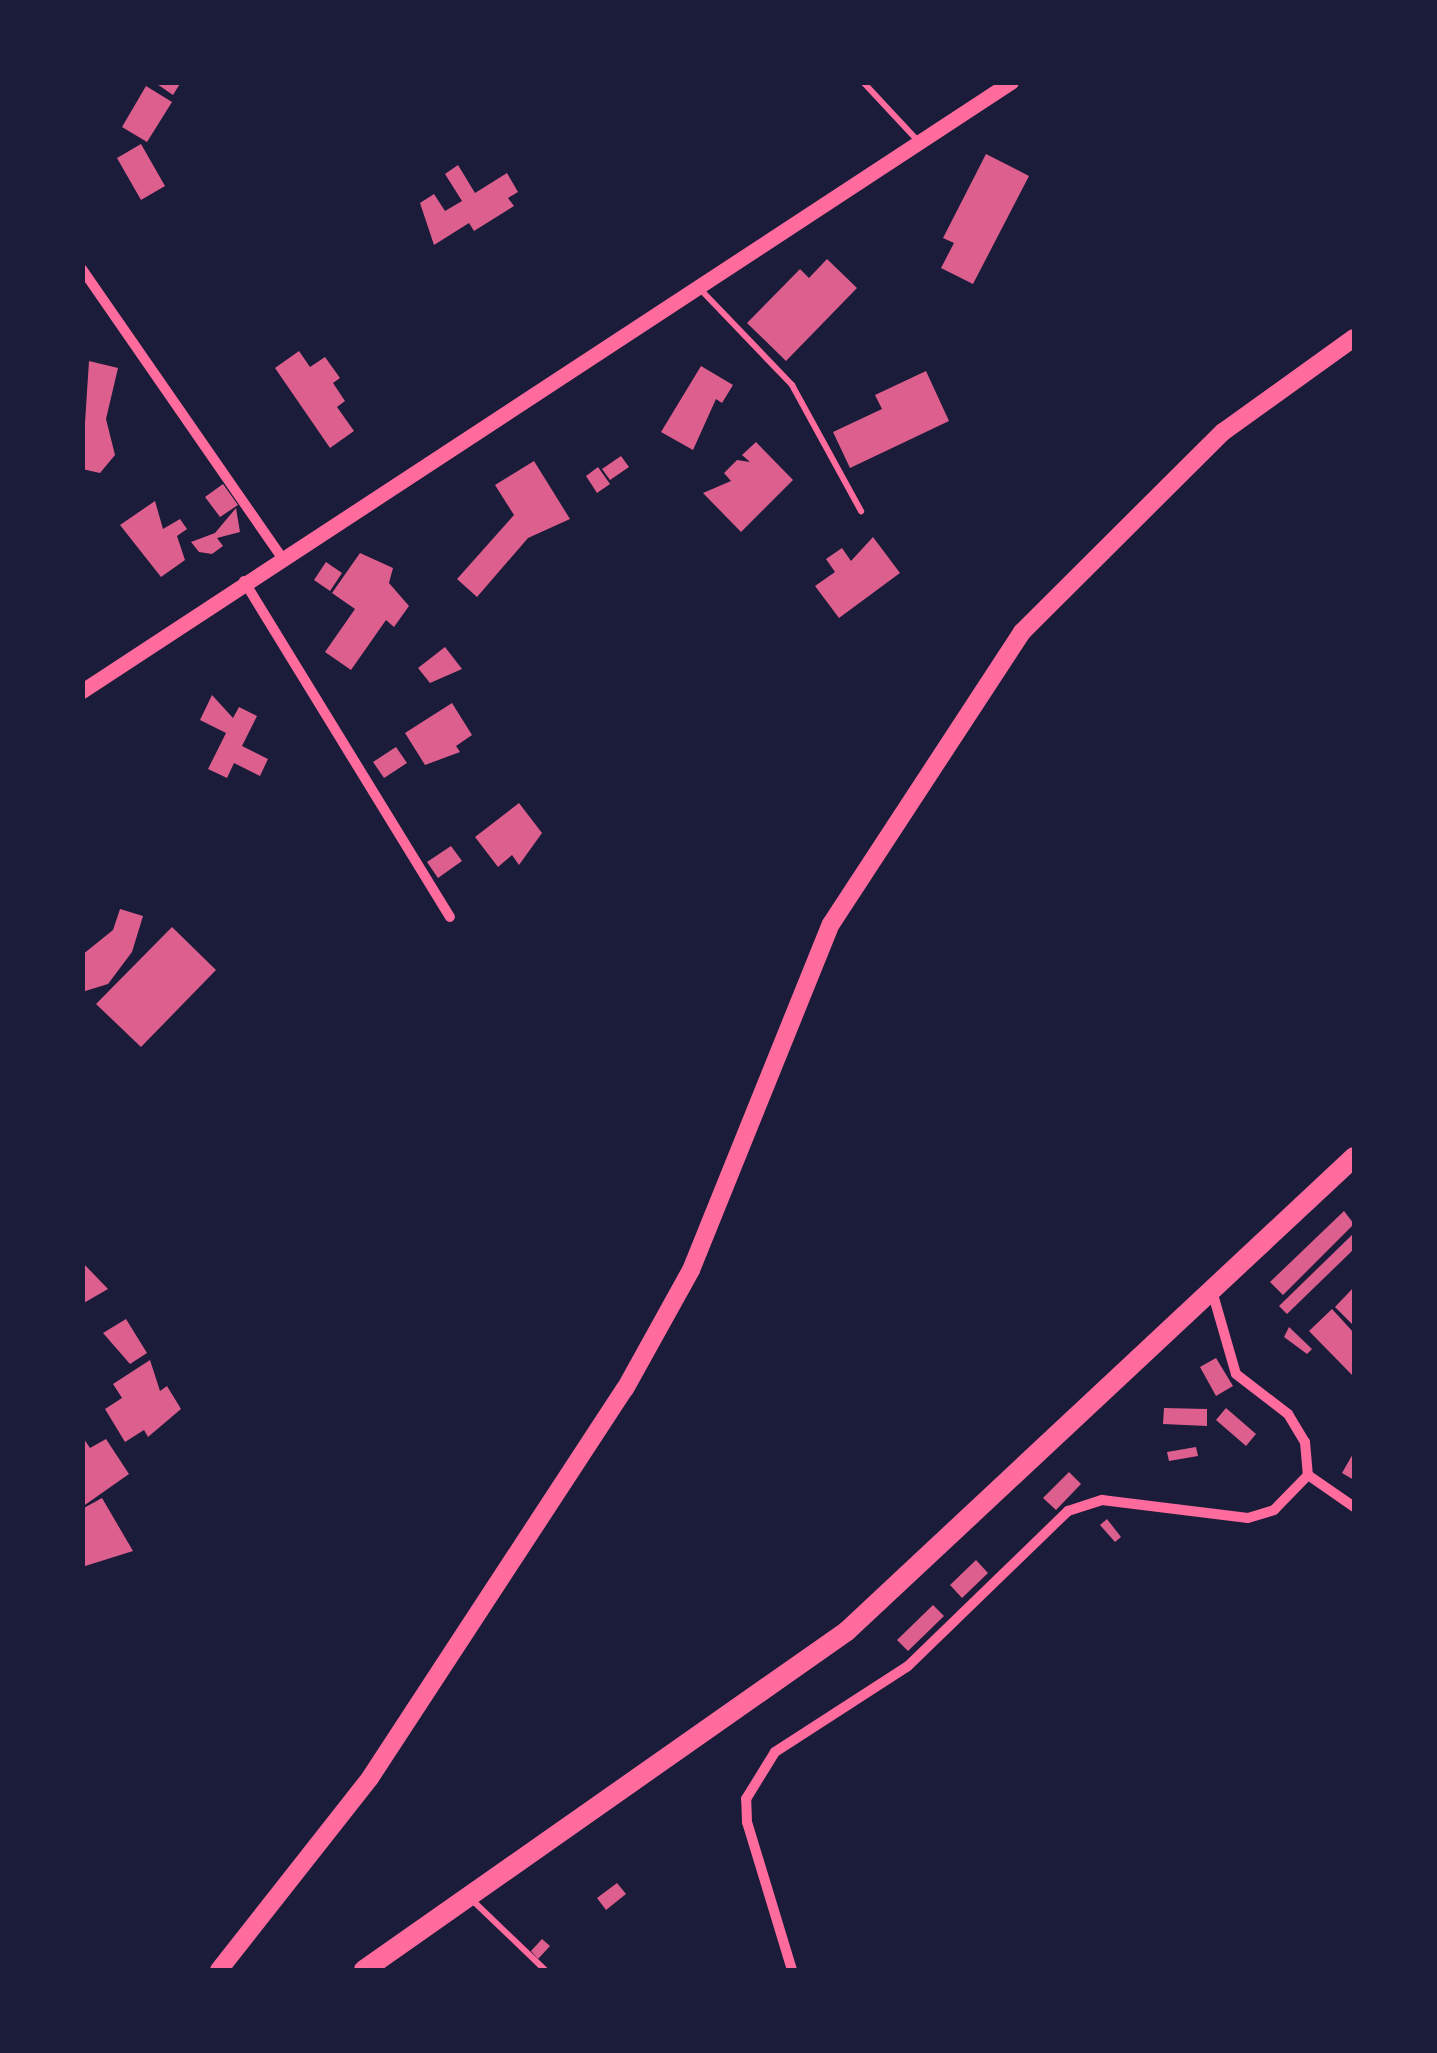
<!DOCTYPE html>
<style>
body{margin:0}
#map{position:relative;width:1437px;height:2053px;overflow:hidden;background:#1b1b3a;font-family:"Archivo Narrow",sans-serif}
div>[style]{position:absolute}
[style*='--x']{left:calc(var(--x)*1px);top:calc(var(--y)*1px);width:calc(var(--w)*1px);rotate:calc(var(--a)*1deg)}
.building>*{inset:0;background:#dd5f8e}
.service>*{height:6px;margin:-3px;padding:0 3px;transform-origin:3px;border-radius:3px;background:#ff6b9d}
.minor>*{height:10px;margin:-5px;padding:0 5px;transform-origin:5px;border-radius:5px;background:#ff6b9d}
.tertiary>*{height:15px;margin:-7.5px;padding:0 7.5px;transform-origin:7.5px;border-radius:7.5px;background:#ff6b9d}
.secondary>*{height:18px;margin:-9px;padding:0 9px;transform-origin:9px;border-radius:9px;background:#ff6b9d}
.primary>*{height:20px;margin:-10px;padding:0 10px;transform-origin:10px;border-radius:10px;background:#ff6b9d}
span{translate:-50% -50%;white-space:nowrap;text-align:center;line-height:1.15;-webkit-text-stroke:8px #1b1b3a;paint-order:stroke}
.frame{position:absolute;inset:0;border:85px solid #1b1b3a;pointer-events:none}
</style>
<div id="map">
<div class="building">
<div style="clip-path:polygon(154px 82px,181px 82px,173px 95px)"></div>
<div style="clip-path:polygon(146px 86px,172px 102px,147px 142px,122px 127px)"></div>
<div style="clip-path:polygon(141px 144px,165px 186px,141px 200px,117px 158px)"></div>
<div style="clip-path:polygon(986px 154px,1029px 176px,973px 284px,941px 268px,954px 243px,943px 238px)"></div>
<div style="clip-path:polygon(458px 165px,475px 193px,507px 173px,518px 192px,508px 198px,514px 206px,474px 231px,469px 223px,434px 245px,420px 203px,434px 194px,445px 211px,462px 201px,445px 174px)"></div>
<div style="clip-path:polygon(827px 259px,857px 288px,786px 361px,747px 323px,800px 269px,809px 278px)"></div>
<div style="clip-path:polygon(299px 351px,310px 367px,325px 357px,340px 378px,333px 383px,345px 401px,337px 407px,354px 431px,330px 448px,275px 368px)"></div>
<div style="clip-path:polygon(89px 361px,118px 368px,106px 419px,115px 455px,100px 473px,82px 469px)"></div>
<div style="clip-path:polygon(701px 366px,733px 385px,722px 403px,716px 399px,693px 450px,661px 432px)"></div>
<div style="clip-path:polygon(926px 371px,949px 421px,850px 468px,833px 432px,882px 409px,875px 395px)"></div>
<div style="clip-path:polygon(756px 442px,793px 480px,741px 532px,703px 493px,731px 481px,724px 473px,737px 460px,750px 462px,742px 455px)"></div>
<div style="clip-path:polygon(621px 456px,629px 467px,610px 480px,602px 469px)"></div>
<div style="clip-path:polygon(534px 461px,570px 519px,528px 538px,477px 597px,457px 579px,514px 515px,495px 485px)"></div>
<div style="clip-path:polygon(598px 467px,610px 484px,597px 493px,586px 476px)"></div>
<div style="clip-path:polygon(223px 484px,238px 505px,220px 517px,205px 497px)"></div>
<div style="clip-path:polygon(155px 501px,163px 529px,180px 519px,187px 529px,177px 536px,185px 560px,161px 577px,120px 525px)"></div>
<div style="clip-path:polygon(236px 508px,240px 532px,217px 538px,223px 546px,212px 554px,199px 552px,191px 542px,215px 533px)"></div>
<div style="clip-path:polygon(873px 537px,900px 573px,839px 618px,815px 586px,835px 572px,826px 559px,842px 548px,851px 561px)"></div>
<div style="clip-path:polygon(360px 553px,393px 568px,389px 583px,409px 606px,394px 627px,386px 620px,351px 670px,325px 652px,355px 609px,332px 593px)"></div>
<div style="clip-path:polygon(326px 562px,342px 573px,330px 591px,314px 580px)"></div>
<div style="clip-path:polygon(445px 647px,462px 669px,430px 683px,418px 668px)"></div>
<div style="clip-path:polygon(212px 695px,233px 718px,239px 707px,257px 716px,242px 746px,268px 759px,260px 776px,234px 763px,227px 778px,208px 769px,226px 733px,200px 720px)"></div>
<div style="clip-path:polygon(452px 703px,472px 735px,456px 746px,460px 752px,425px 765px,405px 733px)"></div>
<div style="clip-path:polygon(396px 747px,407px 763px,384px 778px,373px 762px)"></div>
<div style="clip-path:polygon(519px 803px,542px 833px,519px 865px,512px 855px,498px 867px,475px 837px)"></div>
<div style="clip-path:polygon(451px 846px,462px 861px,438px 878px,427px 862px)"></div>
<div style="clip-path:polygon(120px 909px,143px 916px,132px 952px,108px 984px,82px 992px,82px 955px,113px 930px)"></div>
<div style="clip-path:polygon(172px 927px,216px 970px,141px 1047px,96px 1004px)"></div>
<div style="clip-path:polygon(1344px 1211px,1354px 1224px,1283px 1295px,1270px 1282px)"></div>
<div style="clip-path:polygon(1353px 1234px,1354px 1249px,1287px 1314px,1279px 1306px)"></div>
<div style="clip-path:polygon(82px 1262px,108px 1289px,82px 1304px)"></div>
<div style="clip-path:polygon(1354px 1287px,1354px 1326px,1335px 1307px)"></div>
<div style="clip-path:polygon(1332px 1309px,1354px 1333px,1354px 1377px,1309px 1331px)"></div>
<div style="clip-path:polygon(126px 1319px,147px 1353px,130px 1364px,103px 1333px)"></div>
<div style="clip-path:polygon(1289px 1327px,1312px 1349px,1307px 1354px,1284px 1337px)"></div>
<div style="clip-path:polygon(1216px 1358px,1233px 1386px,1216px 1396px,1200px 1367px)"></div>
<div style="clip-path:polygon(150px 1360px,160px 1391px,167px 1386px,181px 1409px,148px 1437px,144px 1430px,125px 1442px,105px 1409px,122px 1398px,113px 1384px)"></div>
<div style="clip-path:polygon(1164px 1408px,1207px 1409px,1207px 1426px,1163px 1424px)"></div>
<div style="clip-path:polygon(1226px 1408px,1256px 1434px,1246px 1446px,1216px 1420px)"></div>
<div style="clip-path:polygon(82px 1436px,90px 1448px,106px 1439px,129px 1474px,82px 1507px)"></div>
<div style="clip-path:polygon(1196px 1447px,1198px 1456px,1169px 1461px,1167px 1452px)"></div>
<div style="clip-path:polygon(1354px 1452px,1354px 1480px,1342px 1473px)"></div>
<div style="clip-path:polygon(1069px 1472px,1081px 1484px,1056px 1510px,1043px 1498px)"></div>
<div style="clip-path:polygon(102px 1498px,133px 1551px,82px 1567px,82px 1509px)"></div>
<div style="clip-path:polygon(1107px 1519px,1121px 1537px,1115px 1542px,1100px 1525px)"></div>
<div style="clip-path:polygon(976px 1560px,988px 1573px,962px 1598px,950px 1585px)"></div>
<div style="clip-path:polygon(933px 1605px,944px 1616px,908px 1651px,897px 1640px)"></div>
<div style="clip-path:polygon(617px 1883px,626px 1894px,606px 1910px,597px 1898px)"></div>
<div style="clip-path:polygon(542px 1939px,550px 1946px,538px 1959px,531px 1951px)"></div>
</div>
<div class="service">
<div style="--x:863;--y:82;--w:79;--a:47"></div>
<div style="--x:701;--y:290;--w:132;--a:46.2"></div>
<div style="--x:792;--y:385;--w:144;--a:61.3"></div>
<div style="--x:470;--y:1898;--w:104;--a:43.8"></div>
</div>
<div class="minor">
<div style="--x:82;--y:269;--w:346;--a:55.3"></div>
<div style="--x:244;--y:581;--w:394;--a:58.5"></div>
<div style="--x:1212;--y:1291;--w:86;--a:73.9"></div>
<div style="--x:1236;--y:1374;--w:66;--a:37.6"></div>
<div style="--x:1288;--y:1414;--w:33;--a:59"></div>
<div style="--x:1305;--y:1442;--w:33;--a:85"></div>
<div style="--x:1308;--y:1475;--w:56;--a:34.8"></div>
<div style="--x:792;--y:1970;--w:155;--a:-106.9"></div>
<div style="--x:747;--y:1822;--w:23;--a:-92"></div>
<div style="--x:746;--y:1799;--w:55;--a:-58.3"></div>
<div style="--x:775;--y:1752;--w:158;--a:-32.9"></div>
<div style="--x:908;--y:1666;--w:223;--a:-44.1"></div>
<div style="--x:1068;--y:1511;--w:36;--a:-18"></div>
<div style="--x:1102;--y:1500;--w:147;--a:7"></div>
<div style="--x:1248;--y:1518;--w:27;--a:-17"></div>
<div style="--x:1274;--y:1510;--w:49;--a:-45.8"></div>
</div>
<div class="tertiary">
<div style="--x:82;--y:691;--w:1111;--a:-33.25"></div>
</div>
<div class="secondary">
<div style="--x:219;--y:1970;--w:244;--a:-51.8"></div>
<div style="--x:370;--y:1778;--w:465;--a:-56.8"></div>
<div style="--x:625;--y:1389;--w:136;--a:-61"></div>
<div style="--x:691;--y:1270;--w:373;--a:-68"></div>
<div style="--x:831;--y:924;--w:349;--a:-56.8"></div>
<div style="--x:1022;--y:632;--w:284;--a:-44.9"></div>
<div style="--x:1223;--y:432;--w:161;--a:-35.7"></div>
</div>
<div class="primary">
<div style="--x:364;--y:1970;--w:590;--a:-35.06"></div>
<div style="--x:847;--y:1631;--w:694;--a:-43.07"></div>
</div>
<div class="frame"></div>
</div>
